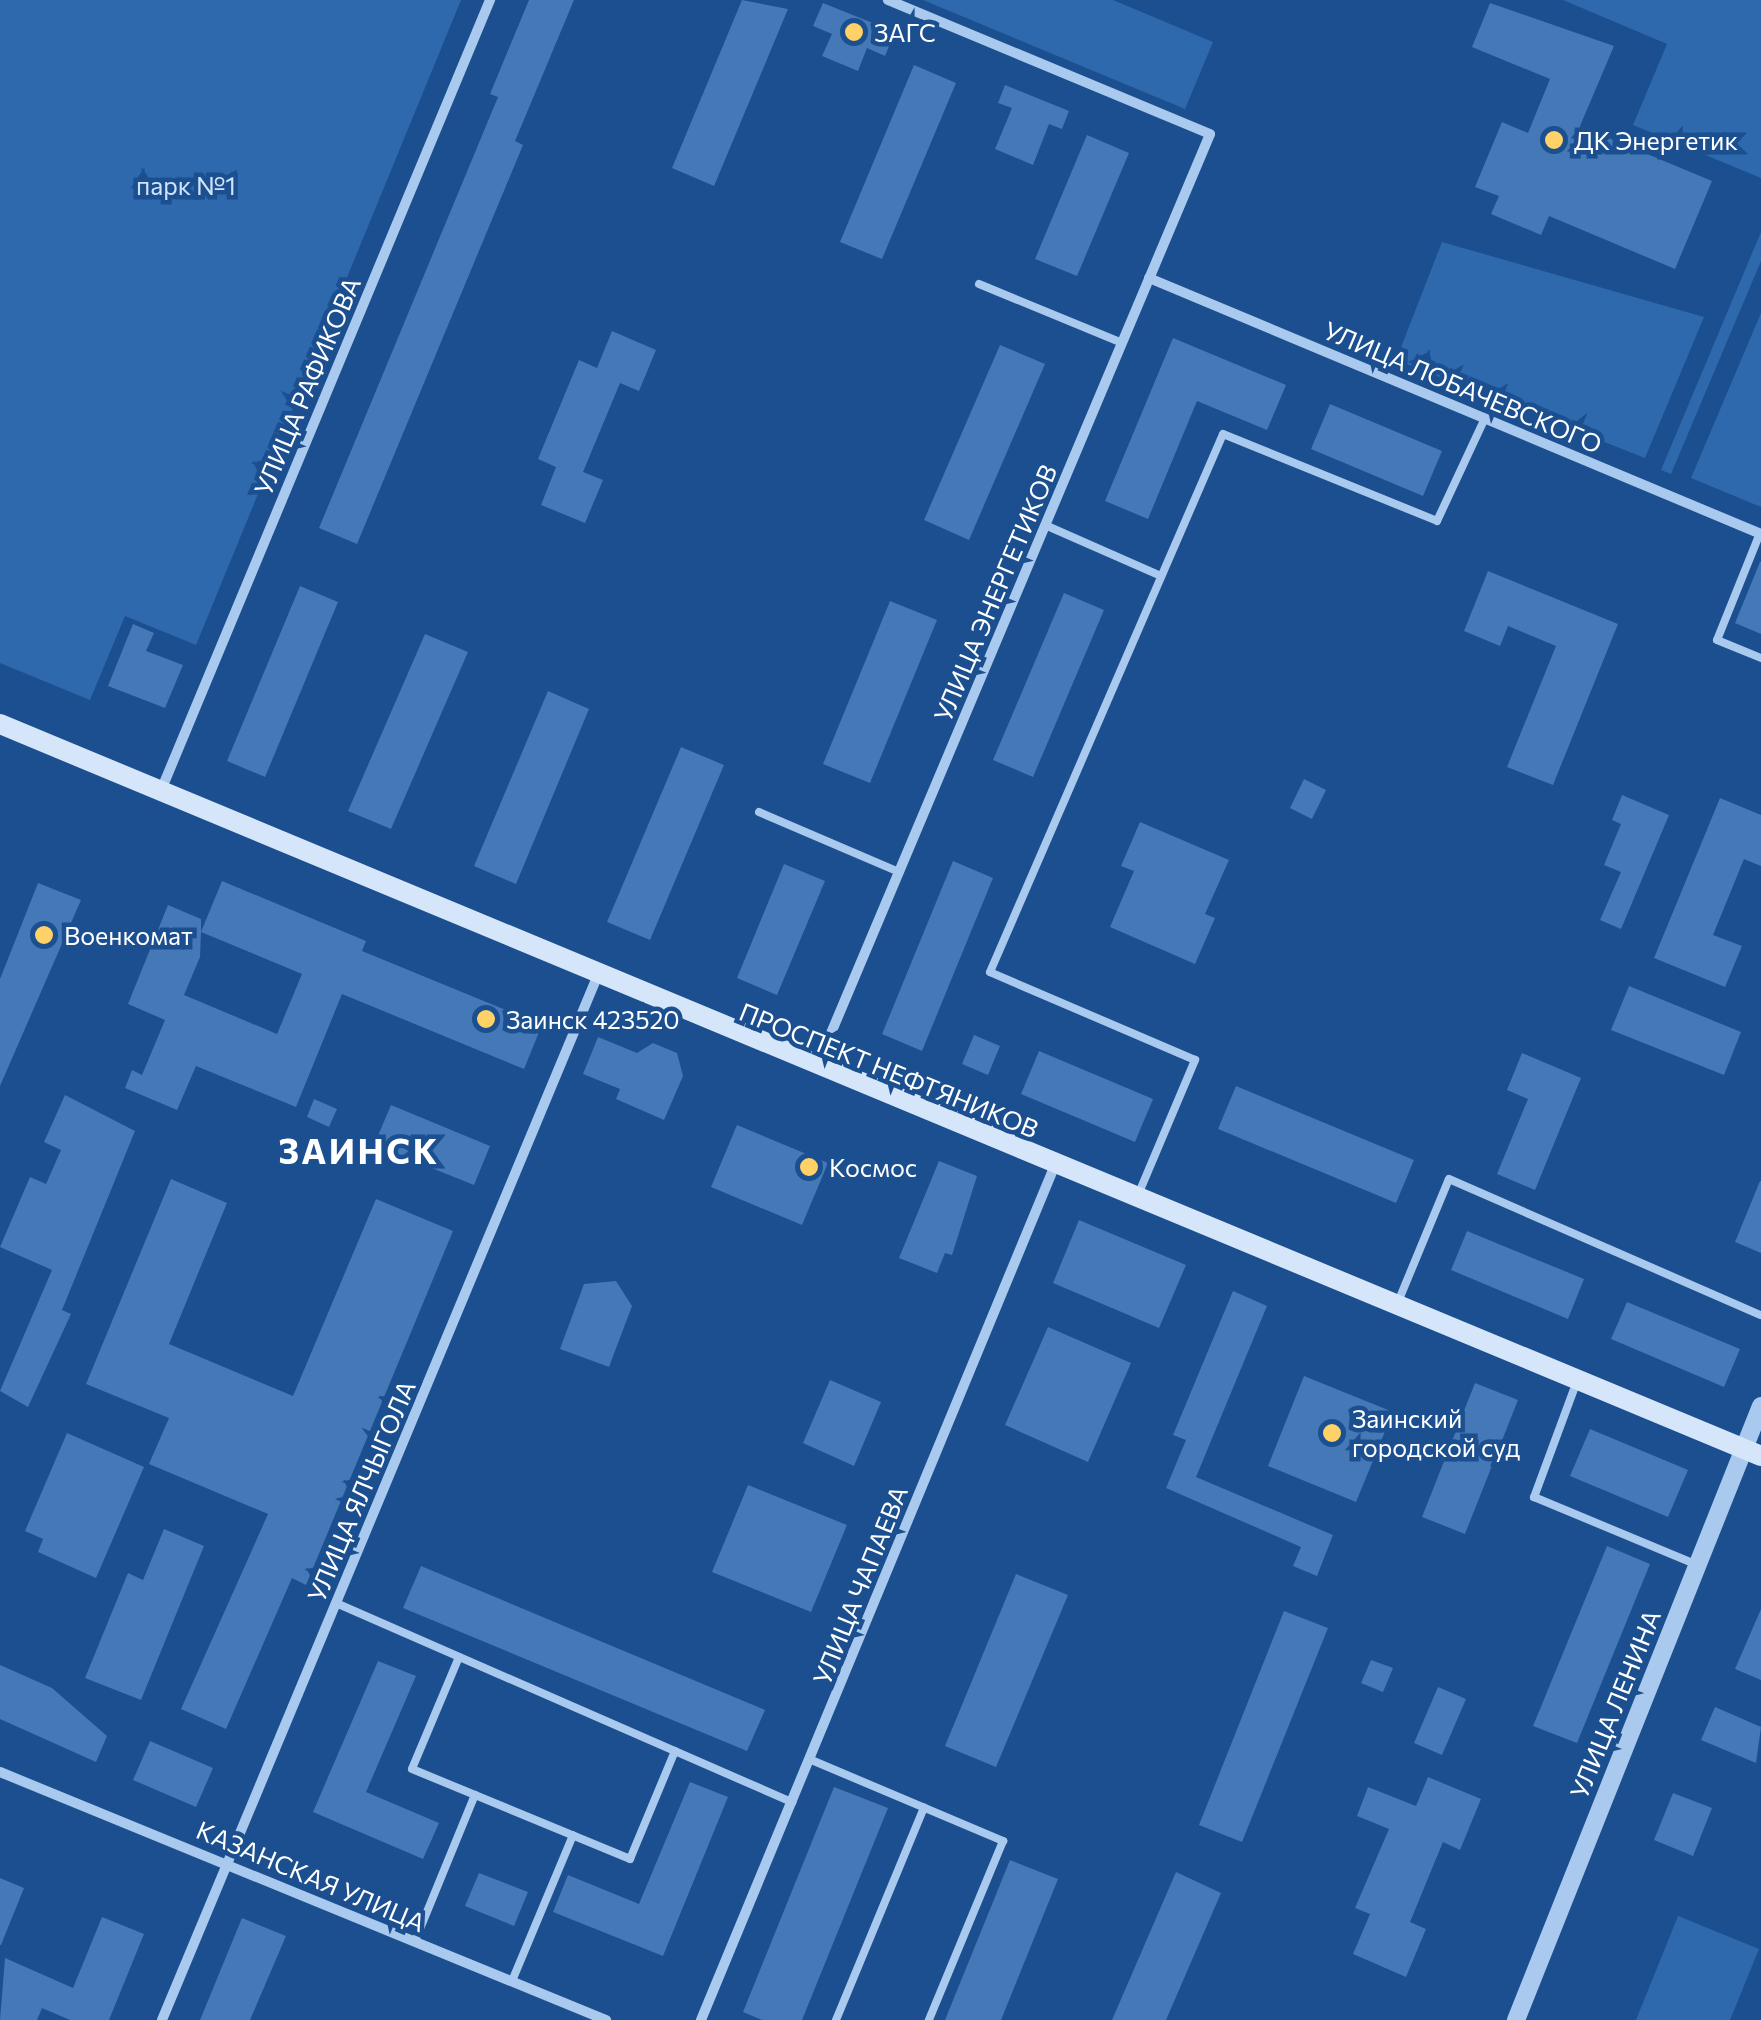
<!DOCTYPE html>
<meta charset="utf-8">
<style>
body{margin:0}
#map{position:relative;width:1761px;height:2020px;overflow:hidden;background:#1b4f8f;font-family:Commissioner,sans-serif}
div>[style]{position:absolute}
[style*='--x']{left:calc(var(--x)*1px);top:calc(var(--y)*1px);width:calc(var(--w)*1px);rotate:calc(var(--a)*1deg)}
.green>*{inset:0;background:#2e69ad}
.building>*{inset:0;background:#4478b7}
.service>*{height:8px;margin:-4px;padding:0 4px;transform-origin:4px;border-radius:4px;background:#a9c9ee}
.minor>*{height:10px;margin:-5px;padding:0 5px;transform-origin:5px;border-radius:5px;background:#a9c9ee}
.tertiary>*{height:18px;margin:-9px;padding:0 9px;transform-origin:9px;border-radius:9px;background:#a9c9ee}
.secondary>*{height:20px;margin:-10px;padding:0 10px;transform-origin:10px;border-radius:10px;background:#d6e6fa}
.dots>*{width:28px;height:28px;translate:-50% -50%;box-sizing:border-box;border:5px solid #1b4f8f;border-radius:50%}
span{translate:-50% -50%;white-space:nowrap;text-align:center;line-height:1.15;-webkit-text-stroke:9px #1b4f8f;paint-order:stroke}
.poi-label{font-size:25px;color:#fff}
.left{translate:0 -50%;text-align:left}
.park-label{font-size:25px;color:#cfe3fa}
.street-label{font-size:25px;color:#fff}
.district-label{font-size:35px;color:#fff;font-weight:700;letter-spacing:2.5px}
</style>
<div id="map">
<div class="green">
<div style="clip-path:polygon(0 0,461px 0,196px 645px,125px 616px,90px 700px,0 663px)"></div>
<div style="clip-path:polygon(923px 0,1113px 0,1213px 42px,1185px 109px)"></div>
<div style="clip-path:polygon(1563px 0,1761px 0,1761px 178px,1633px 125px,1667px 44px)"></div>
<div style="clip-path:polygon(1761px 232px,1761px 261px,1671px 474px,1661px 470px)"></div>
<div style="clip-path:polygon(1442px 242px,1704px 317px,1645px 458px,1396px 360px)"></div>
<div style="clip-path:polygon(1761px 313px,1761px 507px,1691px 478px)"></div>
<div style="clip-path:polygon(1678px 1916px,1759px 1949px,1730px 2020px,1636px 2020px)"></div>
</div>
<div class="building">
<div style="clip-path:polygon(529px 0,574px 0,515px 141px,523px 145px,357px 544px,319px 528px,498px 97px,490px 94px)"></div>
<div style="clip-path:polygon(742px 0,788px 9px,714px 186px,672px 168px)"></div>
<div style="clip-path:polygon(823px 3px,895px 32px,885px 56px,867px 48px,858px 71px,822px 56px,832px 34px,813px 26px)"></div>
<div style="clip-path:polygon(1490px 3px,1614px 46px,1580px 126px,1712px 181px,1675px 269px,1549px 216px,1541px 235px,1491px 214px,1499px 196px,1475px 187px,1502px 122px,1528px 133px,1550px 79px,1472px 47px)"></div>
<div style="clip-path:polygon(914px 65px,956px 83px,882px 259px,840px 242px)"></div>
<div style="clip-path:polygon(1005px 85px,1069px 111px,1062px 129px,1049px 124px,1033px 165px,995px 149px,1012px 108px,998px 103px)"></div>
<div style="clip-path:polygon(1087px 135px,1129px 153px,1077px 276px,1035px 259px)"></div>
<div style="clip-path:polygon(612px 331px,656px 350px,639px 391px,620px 383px,583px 472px,603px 480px,585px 523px,541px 505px,556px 467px,538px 459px,579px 360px,597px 368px)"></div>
<div style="clip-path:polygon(1173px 338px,1286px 385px,1267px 430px,1197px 401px,1148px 519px,1105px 501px)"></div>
<div style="clip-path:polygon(1000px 345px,1045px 364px,969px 540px,924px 520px)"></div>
<div style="clip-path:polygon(1330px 404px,1442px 451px,1423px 496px,1311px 449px)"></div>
<div style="clip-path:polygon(1760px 562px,1761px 562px,1761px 634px,1735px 623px)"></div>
<div style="clip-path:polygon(1488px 571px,1618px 624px,1553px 785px,1507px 767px,1556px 646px,1508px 626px,1500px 646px,1464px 631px)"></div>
<div style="clip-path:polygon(300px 586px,338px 602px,265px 777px,227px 761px)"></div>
<div style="clip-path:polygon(1064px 593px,1104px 610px,1033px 777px,993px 760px)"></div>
<div style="clip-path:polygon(890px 601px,937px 620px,870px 783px,823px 764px)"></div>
<div style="clip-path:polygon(133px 624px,154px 633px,146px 651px,183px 665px,165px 708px,108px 686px)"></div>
<div style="clip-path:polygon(425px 634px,468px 652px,391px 829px,348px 811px)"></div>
<div style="clip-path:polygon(548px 691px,589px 709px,516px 884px,474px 866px)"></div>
<div style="clip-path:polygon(681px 747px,724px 765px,650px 940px,607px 922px)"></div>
<div style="clip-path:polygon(1304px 779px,1326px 790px,1312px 819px,1290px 808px)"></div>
<div style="clip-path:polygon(1622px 795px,1669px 815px,1621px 929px,1600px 920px,1621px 872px,1604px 865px,1621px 824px,1612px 820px)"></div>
<div style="clip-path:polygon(1720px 798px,1761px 815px,1761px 866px,1744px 859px,1713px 935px,1742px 946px,1725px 987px,1654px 958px)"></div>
<div style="clip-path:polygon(1140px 822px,1229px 860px,1205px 914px,1215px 918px,1195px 964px,1110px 927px,1134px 871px,1121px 866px)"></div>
<div style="clip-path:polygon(953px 861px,993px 878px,922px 1051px,882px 1034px)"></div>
<div style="clip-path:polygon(784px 864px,825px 881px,777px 995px,737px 978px)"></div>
<div style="clip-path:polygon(evenodd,222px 881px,366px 941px,362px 951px,542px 1025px,524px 1069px,342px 994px,296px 1107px,196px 1066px,177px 1110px,125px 1088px,132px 1070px,142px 1075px,165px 1020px,128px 1004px,168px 905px,201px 919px,201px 932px,222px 881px,201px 932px,302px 974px,277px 1034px,184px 995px,200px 957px,201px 932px)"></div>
<div style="clip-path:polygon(38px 883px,81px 900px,0 1086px,0 979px)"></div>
<div style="clip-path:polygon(1629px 986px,1741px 1032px,1724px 1075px,1611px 1030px)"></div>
<div style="clip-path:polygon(974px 1035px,1000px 1046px,988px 1075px,962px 1064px)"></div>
<div style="clip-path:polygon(598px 1037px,637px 1053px,653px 1043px,677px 1053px,683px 1076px,664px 1120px,616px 1099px,620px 1089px,583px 1074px)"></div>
<div style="clip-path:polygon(1039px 1051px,1153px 1099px,1135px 1142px,1021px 1094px)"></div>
<div style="clip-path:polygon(1522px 1053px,1581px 1078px,1535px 1190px,1497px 1174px,1528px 1099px,1507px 1090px)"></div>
<div style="clip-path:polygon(1236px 1086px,1414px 1160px,1396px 1203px,1218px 1129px)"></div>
<div style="clip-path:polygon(65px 1095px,135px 1131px,62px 1310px,71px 1314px,28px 1407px,0 1391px,52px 1270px,0 1247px,30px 1177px,46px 1184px,61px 1150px,44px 1142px)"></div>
<div style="clip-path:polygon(314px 1099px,337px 1109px,329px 1127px,307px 1117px)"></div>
<div style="clip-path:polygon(391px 1105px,490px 1146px,474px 1185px,374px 1145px)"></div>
<div style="clip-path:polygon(737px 1125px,828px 1163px,802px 1225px,711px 1187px)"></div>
<div style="clip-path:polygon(939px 1161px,977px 1176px,952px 1255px,945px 1253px,937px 1273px,899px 1258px)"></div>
<div style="clip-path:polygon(171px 1179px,227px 1203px,169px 1344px,293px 1396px,376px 1199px,453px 1231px,306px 1585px,292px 1578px,226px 1729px,181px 1709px,268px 1514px,149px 1464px,169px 1418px,86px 1384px)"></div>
<div style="clip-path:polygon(1760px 1181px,1761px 1181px,1761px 1253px,1735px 1242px)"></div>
<div style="clip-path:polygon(1079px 1220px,1186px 1265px,1159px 1328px,1053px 1283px)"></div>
<div style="clip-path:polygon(1467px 1231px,1584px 1279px,1568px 1319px,1451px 1270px)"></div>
<div style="clip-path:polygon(616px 1281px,632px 1306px,609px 1367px,560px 1349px,584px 1284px)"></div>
<div style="clip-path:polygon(1233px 1291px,1267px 1306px,1196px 1477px,1333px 1535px,1317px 1576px,1293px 1566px,1301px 1547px,1166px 1488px,1186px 1440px,1173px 1435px)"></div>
<div style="clip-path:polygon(1627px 1302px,1740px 1349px,1724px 1387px,1611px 1339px)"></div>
<div style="clip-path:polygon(1048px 1327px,1131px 1363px,1088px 1462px,1005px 1425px)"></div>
<div style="clip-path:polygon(1304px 1376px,1393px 1412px,1356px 1502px,1268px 1466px)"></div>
<div style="clip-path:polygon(830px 1380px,881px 1402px,854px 1466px,803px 1443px)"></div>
<div style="clip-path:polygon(1475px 1383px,1518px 1400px,1465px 1534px,1422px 1517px)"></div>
<div style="clip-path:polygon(1590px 1429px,1688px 1470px,1668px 1517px,1570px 1476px)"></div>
<div style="clip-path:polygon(67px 1433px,144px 1467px,96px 1578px,38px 1552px,43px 1539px,25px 1531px)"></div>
<div style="clip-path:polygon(748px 1485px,847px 1525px,811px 1612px,712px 1572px)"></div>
<div style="clip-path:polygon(164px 1529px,204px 1546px,141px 1700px,85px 1678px,128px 1573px,143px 1580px)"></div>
<div style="clip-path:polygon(1607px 1546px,1650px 1564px,1577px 1743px,1533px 1726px)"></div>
<div style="clip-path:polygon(421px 1566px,765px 1710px,747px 1751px,403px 1608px)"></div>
<div style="clip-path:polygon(1016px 1574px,1068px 1595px,996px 1767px,945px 1746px)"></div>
<div style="clip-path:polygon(1761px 1609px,1761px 1680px,1735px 1669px)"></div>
<div style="clip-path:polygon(1284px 1611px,1328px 1628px,1242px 1842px,1199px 1825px)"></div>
<div style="clip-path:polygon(1371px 1660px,1393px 1668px,1383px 1692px,1361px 1683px)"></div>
<div style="clip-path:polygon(378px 1661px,416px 1676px,366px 1792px,439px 1823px,423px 1859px,313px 1812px)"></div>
<div style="clip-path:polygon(0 1665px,52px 1688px,107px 1736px,96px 1762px,0 1719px)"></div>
<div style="clip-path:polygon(1438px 1687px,1466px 1699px,1442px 1755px,1414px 1743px)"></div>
<div style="clip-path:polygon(1715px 1707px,1761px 1727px,1756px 1763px,1701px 1740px)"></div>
<div style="clip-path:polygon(150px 1741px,213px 1768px,196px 1807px,133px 1780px)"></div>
<div style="clip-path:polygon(1428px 1777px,1481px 1799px,1460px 1850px,1443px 1842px,1410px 1922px,1426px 1929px,1406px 1977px,1353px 1954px,1370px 1914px,1355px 1908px,1389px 1829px,1357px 1816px,1368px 1787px,1416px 1806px)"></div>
<div style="clip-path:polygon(690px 1782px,728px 1797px,663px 1956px,553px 1912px,568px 1875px,639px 1904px)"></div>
<div style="clip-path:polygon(834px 1787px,888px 1808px,802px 2020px,762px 2020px,743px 2012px)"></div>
<div style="clip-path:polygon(1673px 1793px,1712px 1808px,1693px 1856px,1654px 1840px)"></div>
<div style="clip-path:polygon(1010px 1860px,1058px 1879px,1001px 2020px,945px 2020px)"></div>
<div style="clip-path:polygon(1176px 1872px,1221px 1893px,1166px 2020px,1112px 2020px)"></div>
<div style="clip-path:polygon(479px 1873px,528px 1892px,514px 1926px,465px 1906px)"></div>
<div style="clip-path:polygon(0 1878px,24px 1888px,1px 1945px,0 1945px)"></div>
<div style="clip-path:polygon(102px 1917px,144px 1934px,109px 2020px,70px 2020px,42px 2008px,37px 2020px,0 2020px,5px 1958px,73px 1988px)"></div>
<div style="clip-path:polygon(242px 1918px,286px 1936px,250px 2020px,200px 2020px)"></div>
</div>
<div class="service">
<div style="--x:979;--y:284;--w:155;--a:22.4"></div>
<div style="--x:1045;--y:525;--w:127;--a:23.7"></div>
<div style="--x:1760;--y:533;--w:115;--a:111.9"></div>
<div style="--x:1717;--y:640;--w:48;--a:22.2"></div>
<div style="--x:759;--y:812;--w:152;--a:23.2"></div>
<div style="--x:1138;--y:1195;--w:147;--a:-67.1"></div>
<div style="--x:1195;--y:1060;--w:223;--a:-156.8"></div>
<div style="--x:990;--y:972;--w:586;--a:-66.58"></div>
<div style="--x:1223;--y:434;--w:231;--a:22.1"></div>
<div style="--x:1437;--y:521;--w:114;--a:-65"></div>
<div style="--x:1398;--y:1302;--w:133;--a:-67.5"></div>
<div style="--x:1449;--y:1179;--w:340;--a:23.6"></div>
<div style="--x:1577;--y:1381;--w:124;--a:110.3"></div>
<div style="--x:1534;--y:1497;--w:177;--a:22.6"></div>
<div style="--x:336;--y:1603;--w:498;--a:23.6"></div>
<div style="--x:459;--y:1657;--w:121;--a:112.8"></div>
<div style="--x:412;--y:1769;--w:236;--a:22.4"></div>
<div style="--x:630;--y:1859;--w:117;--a:-67.4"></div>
<div style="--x:809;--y:1759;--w:211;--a:22.9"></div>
<div style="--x:1003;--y:1841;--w:194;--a:112.5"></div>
<div style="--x:415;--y:1941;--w:158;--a:-67.7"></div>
<div style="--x:512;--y:1981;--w:158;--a:-67.3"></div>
<div style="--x:836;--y:2020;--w:230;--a:-67.5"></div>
</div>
<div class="minor">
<div style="--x:1149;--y:278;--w:663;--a:22.7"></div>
<div style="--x:162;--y:788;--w:854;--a:-67.4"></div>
<div style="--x:818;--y:1064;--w:1009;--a:-67.14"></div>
<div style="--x:1210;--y:134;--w:349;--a:-157.4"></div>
<div style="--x:0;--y:1772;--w:655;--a:22.26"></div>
<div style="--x:162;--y:2020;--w:1130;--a:-67.36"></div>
<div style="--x:701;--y:2020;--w:925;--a:-67.51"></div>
</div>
<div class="tertiary">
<div style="--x:1516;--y:2020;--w:661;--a:-68.25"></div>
</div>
<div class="secondary">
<div style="--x:0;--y:724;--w:1907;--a:22.57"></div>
</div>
<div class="dots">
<div style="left:854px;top:32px;background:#ffd166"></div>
<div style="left:1554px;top:140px;background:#ffd166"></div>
<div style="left:44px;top:935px;background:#ffd166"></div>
<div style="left:486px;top:1019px;background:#ffd166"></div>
<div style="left:809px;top:1167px;background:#ffd166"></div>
<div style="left:1332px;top:1433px;background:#ffd166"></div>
</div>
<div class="poi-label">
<span class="left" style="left:874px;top:32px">ЗАГС</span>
<span class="left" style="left:1574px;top:140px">ДК Энергетик</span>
<span class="left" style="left:64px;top:935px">Военкомат</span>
<span class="left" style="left:506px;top:1019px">Заинск 423520</span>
<span class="left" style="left:829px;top:1167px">Космос</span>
<span class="left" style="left:1352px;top:1433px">Заинский<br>городской суд</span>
</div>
<div class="park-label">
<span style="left:186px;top:185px">парк №1</span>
</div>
<div class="street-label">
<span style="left:307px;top:386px;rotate:-67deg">УЛИЦА РАФИКОВА</span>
<span style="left:1463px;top:387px;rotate:23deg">УЛИЦА ЛОБАЧЕВСКОГО</span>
<span style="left:995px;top:593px;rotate:-67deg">УЛИЦА ЭНЕРГЕТИКОВ</span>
<span style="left:889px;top:1070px;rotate:22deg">ПРОСПЕКТ НЕФТЯНИКОВ</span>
<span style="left:361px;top:1491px;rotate:-67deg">УЛИЦА ЯЛЧЫГОЛА</span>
<span style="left:860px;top:1585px;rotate:-68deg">УЛИЦА ЧАПАЕВА</span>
<span style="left:1615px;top:1704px;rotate:-68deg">УЛИЦА ЛЕНИНА</span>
<span style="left:311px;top:1876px;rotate:23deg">КАЗАНСКАЯ УЛИЦА</span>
</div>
<div class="district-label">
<span style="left:359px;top:1150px">ЗАИНСК</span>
</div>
</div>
